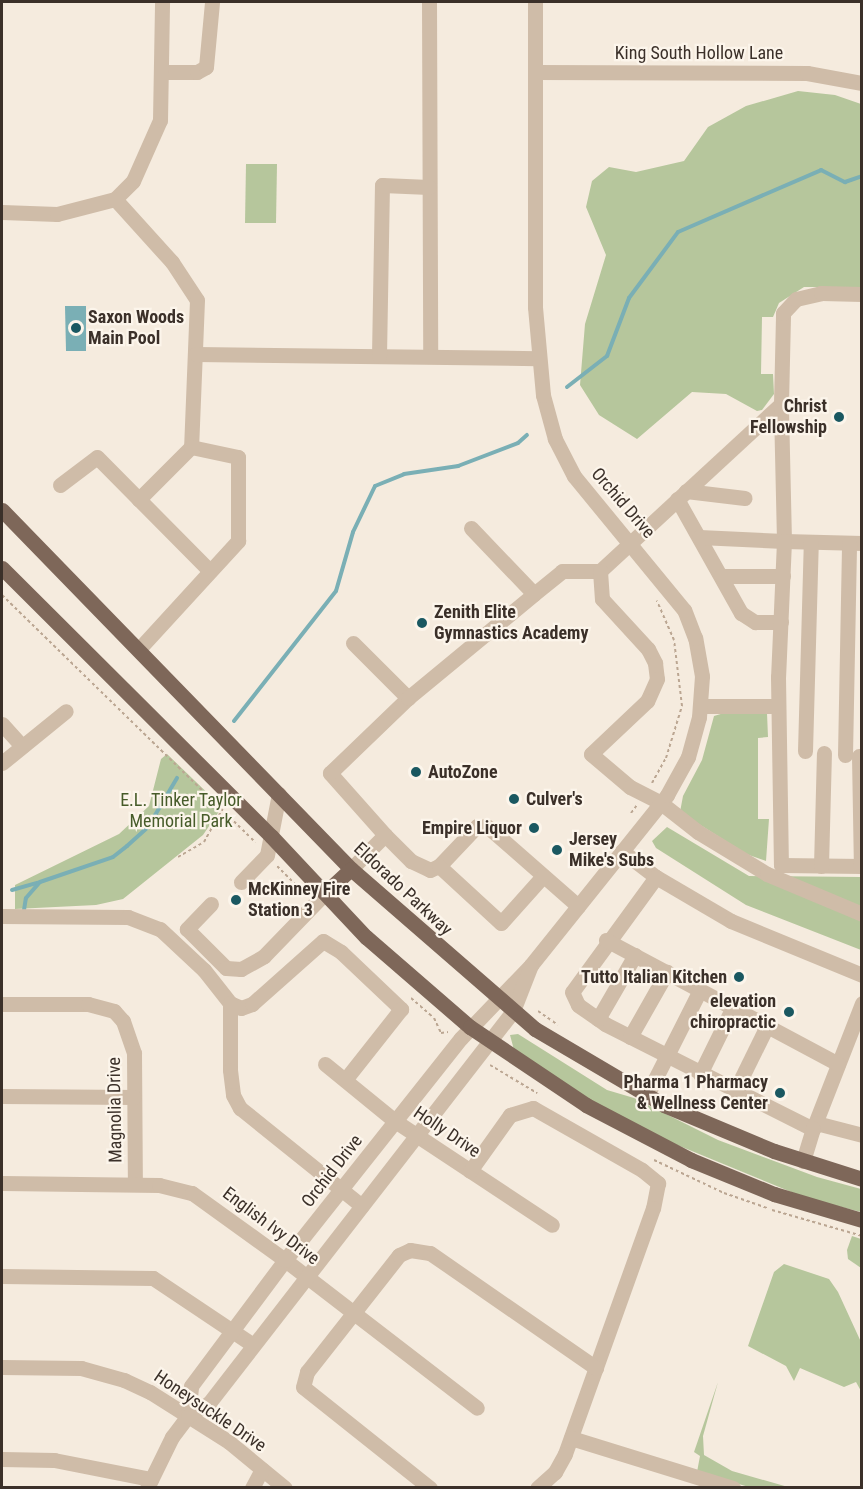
<!DOCTYPE html>
<style>
body{margin:0}
#map{position:relative;width:863px;height:1489px;overflow:hidden;background:#f5ebde;font-family:"Roboto Condensed",sans-serif}
div>[style]{position:absolute}
[style*='--x']{left:calc(var(--x)*1px);top:calc(var(--y)*1px);width:calc(var(--w)*1px);rotate:calc(var(--a)*1deg)}
.green>*{inset:0;background:#b6c69c}
.water>*{inset:0;background:#7aafb5}
.stream>*{height:4px;margin:-2px;padding:0 2px;transform-origin:2px;border-radius:2px;background:#7aafb5}
.path>*{height:2px;margin-top:-1px;transform-origin:0;background:repeating-linear-gradient(90deg,#bba692 0 3px,transparent 0 6px)}
.minor>*{height:15px;margin:-7.5px;padding:0 7.5px;transform-origin:7.5px;border-radius:7.5px;background:#cfbca8}
.major>*{height:15px;margin:-7.5px;padding:0 7.5px;transform-origin:7.5px;border-radius:7.5px;background:#7e6759}
.dots>*{width:16px;height:16px;translate:-50% -50%;box-sizing:border-box;border:3px solid #fcf5eb;border-radius:50%}
span{translate:-50% -50%;white-space:nowrap;text-align:center;line-height:1.15;-webkit-text-stroke:4.5px #fcf5eb;paint-order:stroke}
.street-label{font-size:18px;color:#3b3029}
.poi-label{font-size:18px;color:#3b3029;font-weight:700}
.left{translate:0 -50%;text-align:left}
.right{translate:-100% -50%;text-align:right}
.park-label{font-size:18px;color:#475c2a}
.frame{position:absolute;inset:0;border:3px solid #3b3029;pointer-events:none}
</style>
<div id="map">
<div class="green">
<div style="clip-path:polygon(798px 91px,835px 95px,861px 104px,861px 287px,804px 287px,779px 303px,773px 317px,762px 317px,761px 374px,773px 374px,774px 394px,762px 410px,757px 411px,726px 394px,692px 392px,637px 439px,599px 415px,580px 385px,585px 324px,606px 255px,586px 207px,592px 181px,609px 167px,636px 172px,684px 161px,708px 127px,746px 106px)"></div>
<div style="clip-path:polygon(246px 164px,277px 164px,276px 223px,245px 223px)"></div>
<div style="clip-path:polygon(724px 713px,767px 713px,768px 737px,758px 738px,758px 819px,769px 819px,766px 861px,746px 854px,680px 812px,683px 796px,702px 760px,714px 716px)"></div>
<div style="clip-path:polygon(167px 754px,222px 807px,203px 835px,123px 899px,96px 905px,15px 909px,15px 885px,119px 834px,149px 806px,161px 759px)"></div>
<div style="clip-path:polygon(667px 827px,749px 876px,861px 877px,861px 950px,746px 905px,656px 848px,652px 841px)"></div>
<div style="clip-path:polygon(518px 1034px,607px 1090px,634px 1098px,718px 1140px,817px 1177px,861px 1189px,861px 1212px,806px 1198px,653px 1135px,565px 1086px,514px 1050px,510px 1035px)"></div>
<div style="clip-path:polygon(852px 1236px,861px 1239px,861px 1268px,848px 1259px,847px 1250px)"></div>
<div style="clip-path:polygon(784px 1264px,829px 1279px,838px 1292px,861px 1342px,861px 1391px,856px 1382px,844px 1387px,800px 1368px,794px 1381px,786px 1366px,748px 1346px,774px 1272px)"></div>
<div style="clip-path:polygon(718px 1382px,703px 1436px,704px 1455px,732px 1471px,788px 1487px,749px 1487px,697px 1472px,700px 1456px,694px 1452px)"></div>
</div>
<div class="water">
<div style="clip-path:polygon(65px 306px,86px 306px,86px 351px,66px 351px)"></div>
</div>
<div class="stream">
<div style="--x:567;--y:387;--w:51;--a:-37.8"></div>
<div style="--x:607;--y:356;--w:62;--a:-69.2"></div>
<div style="--x:629;--y:298;--w:82;--a:-53.4"></div>
<div style="--x:678;--y:232;--w:156;--a:-23.4"></div>
<div style="--x:821;--y:170;--w:27;--a:27"></div>
<div style="--x:845;--y:182;--w:18;--a:-19"></div>
<div style="--x:234;--y:721;--w:165;--a:-51.9"></div>
<div style="--x:336;--y:591;--w:61;--a:-73.9"></div>
<div style="--x:353;--y:532;--w:51;--a:-64.4"></div>
<div style="--x:375;--y:486;--w:31;--a:-22"></div>
<div style="--x:404;--y:474;--w:55;--a:-8.4"></div>
<div style="--x:458;--y:466;--w:64;--a:-21"></div>
<div style="--x:518;--y:443;--w:12;--a:-42"></div>
<div style="--x:12;--y:890;--w:26;--a:-16"></div>
<div style="--x:24;--y:910;--w:12;--a:-81"></div>
<div style="--x:26;--y:898;--w:21;--a:-49"></div>
<div style="--x:40;--y:882;--w:77;--a:-18.9"></div>
<div style="--x:113;--y:857;--w:18;--a:-38"></div>
<div style="--x:127;--y:846;--w:28;--a:-42"></div>
<div style="--x:148;--y:827;--w:57;--a:-59.4"></div>
</div>
<div class="path">
<div style="--x:2;--y:595;--w:354;--a:44.3"></div>
<div style="--x:652;--y:783;--w:29;--a:-61"></div>
<div style="--x:666;--y:758;--w:54;--a:-72.9"></div>
<div style="--x:682;--y:706;--w:66;--a:-96.9"></div>
<div style="--x:674;--y:640;--w:43;--a:-113.6"></div>
<div style="--x:631;--y:813;--w:10;--a:-53"></div>
<div style="--x:178;--y:857;--w:30;--a:-30"></div>
<div style="--x:204;--y:842;--w:35;--a:-61"></div>
<div style="--x:277;--y:866;--w:37;--a:45"></div>
<div style="--x:411;--y:998;--w:30;--a:41"></div>
<div style="--x:434;--y:1018;--w:17;--a:65"></div>
<div style="--x:441;--y:1033;--w:7;--a:-8"></div>
<div style="--x:538;--y:1011;--w:24;--a:35"></div>
<div style="--x:490;--y:1065;--w:55;--a:30.8"></div>
<div style="--x:654;--y:1160;--w:77;--a:25.2"></div>
<div style="--x:724;--y:1193;--w:46;--a:19.2"></div>
<div style="--x:772;--y:1210;--w:94;--a:16.1"></div>
</div>
<div class="minor">
<div style="--x:429;--y:2;--w:354;--a:89.8"></div>
<div style="--x:162;--y:72;--w:35;--a:0"></div>
<div style="--x:197;--y:72;--w:10;--a:-29"></div>
<div style="--x:206;--y:67;--w:65;--a:-84.7"></div>
<div style="--x:535;--y:72;--w:272;--a:0.2"></div>
<div style="--x:807;--y:73;--w:56;--a:10.3"></div>
<div style="--x:115;--y:199;--w:25;--a:-45"></div>
<div style="--x:133;--y:181;--w:67;--a:-66.1"></div>
<div style="--x:160;--y:120;--w:118;--a:-89"></div>
<div style="--x:2;--y:212;--w:55;--a:2.1"></div>
<div style="--x:57;--y:214;--w:60;--a:-14.5"></div>
<div style="--x:115;--y:199;--w:85;--a:47.9"></div>
<div style="--x:172;--y:262;--w:45;--a:56.7"></div>
<div style="--x:197;--y:300;--w:147;--a:92.3"></div>
<div style="--x:191;--y:447;--w:74;--a:135"></div>
<div style="--x:196;--y:354;--w:342;--a:0.7"></div>
<div style="--x:379;--y:356;--w:171;--a:-89"></div>
<div style="--x:382;--y:185;--w:47;--a:2.4"></div>
<div style="--x:60;--y:485;--w:46;--a:-37.1"></div>
<div style="--x:97;--y:457;--w:158;--a:45.3"></div>
<div style="--x:686;--y:491;--w:59;--a:6.8"></div>
<div style="--x:677;--y:499;--w:131;--a:60.7"></div>
<div style="--x:741;--y:613;--w:17;--a:33"></div>
<div style="--x:755;--y:622;--w:26;--a:0"></div>
<div style="--x:471;--y:528;--w:91;--a:46.3"></div>
<div style="--x:534;--y:594;--w:36;--a:-39"></div>
<div style="--x:562;--y:571;--w:38;--a:0"></div>
<div style="--x:600;--y:571;--w:246;--a:-42.7"></div>
<div style="--x:781;--y:404;--w:91;--a:-88.7"></div>
<div style="--x:783;--y:313;--w:19;--a:-47"></div>
<div style="--x:796;--y:299;--w:26;--a:-13"></div>
<div style="--x:821;--y:293;--w:41;--a:1.4"></div>
<div style="--x:699;--y:537;--w:85;--a:2.7"></div>
<div style="--x:784;--y:541;--w:137;--a:-91.3"></div>
<div style="--x:862;--y:543;--w:78;--a:-178.5"></div>
<div style="--x:784;--y:541;--w:136;--a:92.5"></div>
<div style="--x:778;--y:677;--w:188;--a:89.1"></div>
<div style="--x:781;--y:865;--w:81;--a:0.7"></div>
<div style="--x:600;--y:571;--w:28;--a:86"></div>
<div style="--x:602;--y:599;--w:68;--a:47.4"></div>
<div style="--x:648;--y:649;--w:16;--a:63"></div>
<div style="--x:655;--y:663;--w:16;--a:83"></div>
<div style="--x:657;--y:679;--w:24;--a:114"></div>
<div style="--x:647;--y:701;--w:77;--a:136.6"></div>
<div style="--x:591;--y:754;--w:51;--a:40.2"></div>
<div style="--x:630;--y:787;--w:35;--a:27"></div>
<div style="--x:661;--y:803;--w:47;--a:38.1"></div>
<div style="--x:698;--y:832;--w:81;--a:31.3"></div>
<div style="--x:767;--y:874;--w:103;--a:22.8"></div>
<div style="--x:721;--y:576;--w:62;--a:0"></div>
<div style="--x:353;--y:643;--w:78;--a:45"></div>
<div style="--x:139;--y:649;--w:147;--a:-47.5"></div>
<div style="--x:238;--y:541;--w:84;--a:-90"></div>
<div style="--x:238;--y:457;--w:48;--a:-168"></div>
<div style="--x:700;--y:706;--w:78;--a:0"></div>
<div style="--x:2;--y:724;--w:30;--a:48"></div>
<div style="--x:805;--y:751;--w:209;--a:-88.4"></div>
<div style="--x:845;--y:755;--w:212;--a:-88.9"></div>
<div style="--x:859;--y:756;--w:110;--a:89"></div>
<div style="--x:2;--y:763;--w:82;--a:-39.1"></div>
<div style="--x:385;--y:835;--w:37;--a:45"></div>
<div style="--x:411;--y:861;--w:21;--a:25"></div>
<div style="--x:430;--y:870;--w:10;--a:-24"></div>
<div style="--x:439;--y:866;--w:55;--a:-46.5"></div>
<div style="--x:477;--y:826;--w:11;--a:5"></div>
<div style="--x:488;--y:827;--w:120;--a:41.3"></div>
<div style="--x:622;--y:851;--w:43;--a:37.4"></div>
<div style="--x:656;--y:877;--w:87;--a:30.4"></div>
<div style="--x:731;--y:921;--w:142;--a:22.4"></div>
<div style="--x:439;--y:866;--w:84;--a:42.6"></div>
<div style="--x:501;--y:923;--w:63;--a:-48.2"></div>
<div style="--x:821;--y:866;--w:113;--a:-88.5"></div>
<div style="--x:351;--y:869;--w:48;--a:-45"></div>
<div style="--x:385;--y:835;--w:83;--a:-131.6"></div>
<div style="--x:330;--y:773;--w:108;--a:-43.9"></div>
<div style="--x:408;--y:698;--w:163;--a:-39.5"></div>
<div style="--x:656;--y:877;--w:142;--a:126.1"></div>
<div style="--x:572;--y:992;--w:14;--a:65"></div>
<div style="--x:578;--y:1005;--w:33;--a:35"></div>
<div style="--x:605;--y:1024;--w:233;--a:26.8"></div>
<div style="--x:813;--y:1129;--w:135;--a:-68.7"></div>
<div style="--x:241;--y:882;--w:37;--a:-46"></div>
<div style="--x:267;--y:855;--w:62;--a:-78.9"></div>
<div style="--x:211;--y:904;--w:35;--a:134"></div>
<div style="--x:187;--y:929;--w:55;--a:45"></div>
<div style="--x:226;--y:968;--w:15;--a:4"></div>
<div style="--x:241;--y:969;--w:26;--a:-29"></div>
<div style="--x:264;--y:956;--w:88;--a:-45.9"></div>
<div style="--x:2;--y:916;--w:126;--a:0.5"></div>
<div style="--x:128;--y:917;--w:34;--a:21"></div>
<div style="--x:160;--y:929;--w:60;--a:43"></div>
<div style="--x:204;--y:970;--w:42;--a:51.8"></div>
<div style="--x:230;--y:1003;--w:12;--a:24"></div>
<div style="--x:241;--y:1008;--w:12;--a:-20"></div>
<div style="--x:252;--y:1004;--w:95;--a:-41.6"></div>
<div style="--x:323;--y:941;--w:21;--a:31"></div>
<div style="--x:341;--y:952;--w:83;--a:43.5"></div>
<div style="--x:401;--y:1009;--w:90;--a:128.3"></div>
<div style="--x:606;--y:940;--w:263;--a:28.1"></div>
<div style="--x:230;--y:1003;--w:67;--a:90"></div>
<div style="--x:230;--y:1070;--w:25;--a:83"></div>
<div style="--x:233;--y:1095;--w:15;--a:62"></div>
<div style="--x:240;--y:1108;--w:156;--a:38.8"></div>
<div style="--x:2;--y:1004;--w:86;--a:0"></div>
<div style="--x:88;--y:1004;--w:27;--a:15"></div>
<div style="--x:114;--y:1011;--w:13;--a:48"></div>
<div style="--x:123;--y:1021;--w:34;--a:71"></div>
<div style="--x:134;--y:1053;--w:131;--a:89.6"></div>
<div style="--x:598;--y:1019;--w:74;--a:-60"></div>
<div style="--x:630;--y:1037;--w:75;--a:-60.4"></div>
<div style="--x:325;--y:1064;--w:90;--a:39.2"></div>
<div style="--x:395;--y:1121;--w:188;--a:33.5"></div>
<div style="--x:700;--y:1074;--w:75;--a:-63.8"></div>
<div style="--x:735;--y:1091;--w:72;--a:-63.8"></div>
<div style="--x:647;--y:1095;--w:118;--a:-63.2"></div>
<div style="--x:2;--y:1096;--w:132;--a:0.4"></div>
<div style="--x:816;--y:1123;--w:48;--a:14.6"></div>
<div style="--x:803;--y:1161;--w:34;--a:-73"></div>
<div style="--x:470;--y:1171;--w:69;--a:-54.5"></div>
<div style="--x:510;--y:1115;--w:24;--a:-17"></div>
<div style="--x:533;--y:1108;--w:125;--a:29.6"></div>
<div style="--x:642;--y:1170;--w:21;--a:39"></div>
<div style="--x:658;--y:1183;--w:25;--a:101"></div>
<div style="--x:653;--y:1208;--w:261;--a:109.7"></div>
<div style="--x:565;--y:1454;--w:21;--a:119"></div>
<div style="--x:555;--y:1472;--w:24;--a:138"></div>
<div style="--x:2;--y:1183;--w:157;--a:0.7"></div>
<div style="--x:159;--y:1185;--w:34;--a:14"></div>
<div style="--x:192;--y:1193;--w:115;--a:35.8"></div>
<div style="--x:285;--y:1260;--w:242;--a:37.6"></div>
<div style="--x:2;--y:1276;--w:151;--a:0.8"></div>
<div style="--x:153;--y:1278;--w:120;--a:33.8"></div>
<div style="--x:2;--y:1367;--w:79;--a:0.7"></div>
<div style="--x:81;--y:1368;--w:45;--a:15.6"></div>
<div style="--x:124;--y:1380;--w:29;--a:25"></div>
<div style="--x:150;--y:1392;--w:93;--a:32.3"></div>
<div style="--x:229;--y:1442;--w:72;--a:39.4"></div>
<div style="--x:188;--y:1416;--w:30;--a:-84"></div>
<div style="--x:191;--y:1386;--w:157;--a:-53.3"></div>
<div style="--x:285;--y:1260;--w:283;--a:-51.6"></div>
<div style="--x:461;--y:1038;--w:101;--a:-46.2"></div>
<div style="--x:531;--y:965;--w:218;--a:-51.3"></div>
<div style="--x:667;--y:795;--w:43;--a:-61.1"></div>
<div style="--x:688;--y:757;--w:41;--a:-74.6"></div>
<div style="--x:699;--y:717;--w:41;--a:-85.8"></div>
<div style="--x:702;--y:676;--w:39;--a:-100"></div>
<div style="--x:695;--y:638;--w:30;--a:-111"></div>
<div style="--x:684;--y:610;--w:173;--a:-129.4"></div>
<div style="--x:574;--y:476;--w:42;--a:-117.2"></div>
<div style="--x:555;--y:439;--w:46;--a:-105.3"></div>
<div style="--x:543;--y:395;--w:88;--a:-95.2"></div>
<div style="--x:535;--y:307;--w:305;--a:-90"></div>
<div style="--x:571;--y:1438;--w:170;--a:17.2"></div>
<div style="--x:2;--y:1459;--w:52;--a:1.1"></div>
<div style="--x:54;--y:1460;--w:99;--a:11.1"></div>
<div style="--x:147;--y:1488;--w:57;--a:-63.9"></div>
<div style="--x:172;--y:1437;--w:26;--a:-53"></div>
<div style="--x:188;--y:1416;--w:25;--a:-32"></div>
<div style="--x:209;--y:1403;--w:496;--a:-52.2"></div>
<div style="--x:513;--y:1011;--w:49;--a:-68.6"></div>
<div style="--x:252;--y:1488;--w:21;--a:-62"></div>
<div style="--x:430;--y:1488;--w:162;--a:-141.5"></div>
<div style="--x:303;--y:1387;--w:16;--a:-75"></div>
<div style="--x:307;--y:1372;--w:149;--a:-51.8"></div>
<div style="--x:399;--y:1255;--w:12;--a:-24"></div>
<div style="--x:410;--y:1250;--w:20;--a:9"></div>
<div style="--x:430;--y:1253;--w:202;--a:34.7"></div>
</div>
<div class="major">
<div style="--x:2;--y:510;--w:501;--a:45.81"></div>
<div style="--x:351;--y:869;--w:244;--a:41"></div>
<div style="--x:535;--y:1029;--w:150;--a:30.5"></div>
<div style="--x:664;--y:1105;--w:119;--a:22.7"></div>
<div style="--x:774;--y:1151;--w:92;--a:17.7"></div>
<div style="--x:2;--y:568;--w:380;--a:44.9"></div>
<div style="--x:271;--y:836;--w:139;--a:46.8"></div>
<div style="--x:366;--y:937;--w:138;--a:40.9"></div>
<div style="--x:470;--y:1027;--w:140;--a:33.9"></div>
<div style="--x:586;--y:1105;--w:119;--a:27.6"></div>
<div style="--x:691;--y:1160;--w:90;--a:22.3"></div>
<div style="--x:774;--y:1194;--w:92;--a:16.5"></div>
<div style="--x:325;--y:893;--w:35;--a:-43"></div>
</div>
<div class="dots">
<div style="left:76px;top:328px;background:#1a5861"></div>
<div style="left:839px;top:417px;background:#1a5861"></div>
<div style="left:422px;top:623px;background:#1a5861"></div>
<div style="left:416px;top:772px;background:#1a5861"></div>
<div style="left:514px;top:799px;background:#1a5861"></div>
<div style="left:534px;top:828px;background:#1a5861"></div>
<div style="left:557px;top:850px;background:#1a5861"></div>
<div style="left:236px;top:900px;background:#1a5861"></div>
<div style="left:739px;top:977px;background:#1a5861"></div>
<div style="left:789px;top:1012px;background:#1a5861"></div>
<div style="left:780px;top:1093px;background:#1a5861"></div>
</div>
<div class="street-label">
<span style="left:699px;top:53px">King South Hollow Lane</span>
<span style="left:623px;top:503px;rotate:49deg">Orchid Drive</span>
<span style="left:403px;top:889px;rotate:43deg">Eldorado Parkway</span>
<span style="left:115px;top:1110px;rotate:-91deg">Magnolia Drive</span>
<span style="left:447px;top:1132px;rotate:34deg">Holly Drive</span>
<span style="left:332px;top:1171px;rotate:-52deg">Orchid Drive</span>
<span style="left:271px;top:1226px;rotate:37deg">English Ivy Drive</span>
<span style="left:210px;top:1411px;rotate:34deg">Honeysuckle Drive</span>
</div>
<div class="poi-label">
<span class="left" style="left:88px;top:328px">Saxon Woods<br>Main Pool</span>
<span class="right" style="left:827px;top:417px">Christ<br>Fellowship</span>
<span class="left" style="left:434px;top:623px">Zenith Elite<br>Gymnastics Academy</span>
<span class="left" style="left:428px;top:772px">AutoZone</span>
<span class="left" style="left:526px;top:799px">Culver's</span>
<span class="right" style="left:522px;top:828px">Empire Liquor</span>
<span class="left" style="left:569px;top:850px">Jersey<br>Mike's Subs</span>
<span class="left" style="left:248px;top:900px">McKinney Fire<br>Station 3</span>
<span class="right" style="left:727px;top:977px">Tutto Italian Kitchen</span>
<span class="right" style="left:776px;top:1012px">elevation<br>chiropractic</span>
<span class="right" style="left:768px;top:1093px">Pharma 1 Pharmacy<br>&amp; Wellness Center</span>
</div>
<div class="park-label">
<span style="left:181px;top:811px">E.L. Tinker Taylor<br>Memorial Park</span>
</div>
<div class="frame"></div>
</div>
